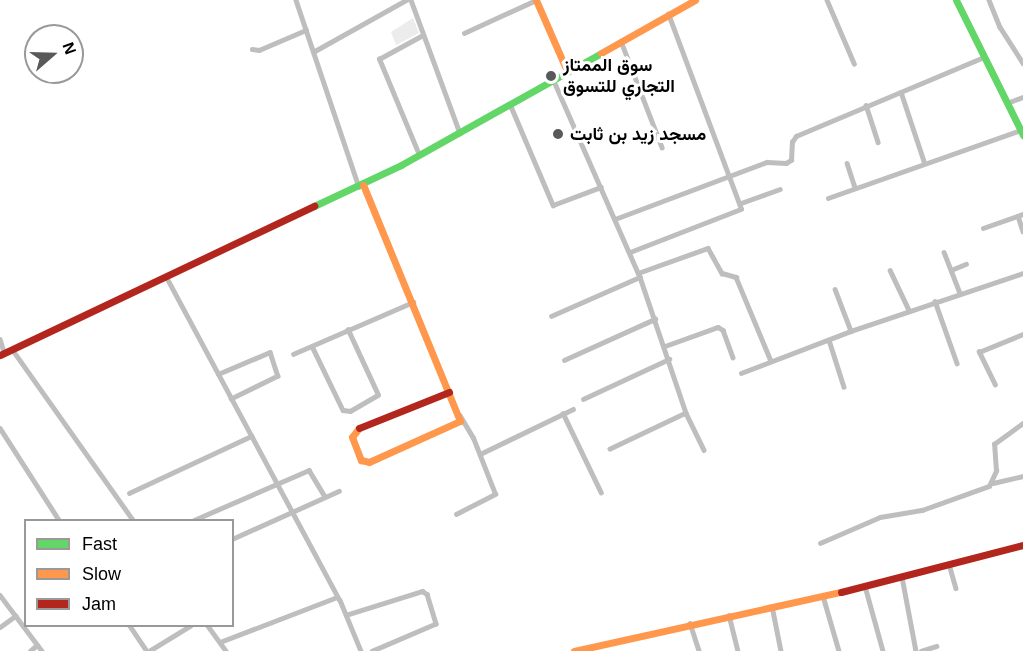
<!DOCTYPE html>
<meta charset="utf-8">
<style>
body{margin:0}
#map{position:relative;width:1023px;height:651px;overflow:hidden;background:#fff;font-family:Helvetica,Vazirmatn,sans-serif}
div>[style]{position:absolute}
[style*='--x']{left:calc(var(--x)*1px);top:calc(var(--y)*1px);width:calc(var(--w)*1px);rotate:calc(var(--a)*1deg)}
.green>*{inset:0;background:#ececec}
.street>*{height:4.5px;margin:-2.25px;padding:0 2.25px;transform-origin:2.25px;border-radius:2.25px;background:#bebebe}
.fast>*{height:7px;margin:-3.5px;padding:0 3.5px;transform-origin:3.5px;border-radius:3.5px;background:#63d668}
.slow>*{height:7px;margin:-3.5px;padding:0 3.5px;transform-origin:3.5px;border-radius:3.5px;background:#ff974d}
.jam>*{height:7px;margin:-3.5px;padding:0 3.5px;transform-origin:3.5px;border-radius:3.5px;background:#b3261e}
.dots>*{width:16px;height:16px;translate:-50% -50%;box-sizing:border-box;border:3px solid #fff;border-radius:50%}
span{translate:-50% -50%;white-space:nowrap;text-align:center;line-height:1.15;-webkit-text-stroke:6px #fff;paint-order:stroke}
.poi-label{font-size:18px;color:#000;font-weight:700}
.left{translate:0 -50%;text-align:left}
.legend{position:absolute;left:24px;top:519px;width:210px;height:108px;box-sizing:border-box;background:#fff;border:2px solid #999;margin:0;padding:8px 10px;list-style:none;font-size:18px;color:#000}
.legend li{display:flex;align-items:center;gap:12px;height:30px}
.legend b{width:30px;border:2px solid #999}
.north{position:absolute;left:24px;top:24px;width:60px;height:60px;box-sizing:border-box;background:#fff;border:2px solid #999;border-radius:50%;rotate:70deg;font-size:16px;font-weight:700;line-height:24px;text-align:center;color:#000}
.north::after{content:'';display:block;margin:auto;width:21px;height:27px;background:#595959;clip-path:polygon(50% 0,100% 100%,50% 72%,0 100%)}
</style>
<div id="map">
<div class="green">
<div style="clip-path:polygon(413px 18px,419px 33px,396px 45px,391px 32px)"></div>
</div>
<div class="street">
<div style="--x:296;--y:0;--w:197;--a:71.4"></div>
<div style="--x:411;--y:0;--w:142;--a:69.8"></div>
<div style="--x:827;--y:0;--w:69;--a:66.8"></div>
<div style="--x:989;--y:0;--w:29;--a:68"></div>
<div style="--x:1000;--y:27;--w:43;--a:57.4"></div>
<div style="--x:464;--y:33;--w:79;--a:-24.6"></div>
<div style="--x:621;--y:41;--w:114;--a:68.9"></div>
<div style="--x:252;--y:49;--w:7;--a:8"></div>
<div style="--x:259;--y:50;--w:51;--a:-23.1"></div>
<div style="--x:313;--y:52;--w:107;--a:-29.2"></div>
<div style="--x:553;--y:79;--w:216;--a:66.3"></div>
<div style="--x:640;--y:277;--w:144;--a:71.3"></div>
<div style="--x:686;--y:413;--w:84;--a:154.7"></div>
<div style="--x:901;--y:92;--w:73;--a:71.6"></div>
<div style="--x:1007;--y:103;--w:17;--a:-21"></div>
<div style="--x:510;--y:104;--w:110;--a:66.9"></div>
<div style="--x:553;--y:205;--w:51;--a:-20.6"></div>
<div style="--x:866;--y:105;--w:39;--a:72"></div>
<div style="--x:419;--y:155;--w:104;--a:-112.6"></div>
<div style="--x:379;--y:59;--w:50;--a:-28.6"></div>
<div style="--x:847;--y:163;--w:25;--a:72"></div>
<div style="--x:828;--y:198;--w:205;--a:-19.4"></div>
<div style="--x:741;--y:203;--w:41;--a:-19.7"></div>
<div style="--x:1018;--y:216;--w:16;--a:72"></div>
<div style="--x:615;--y:219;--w:162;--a:-20.6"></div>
<div style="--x:767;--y:162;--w:19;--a:3"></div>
<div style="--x:786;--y:163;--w:6;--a:-31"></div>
<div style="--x:791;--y:160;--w:18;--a:-87"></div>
<div style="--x:792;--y:142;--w:7;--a:-56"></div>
<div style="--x:796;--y:136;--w:204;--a:-22.8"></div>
<div style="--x:983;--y:228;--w:42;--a:-19.3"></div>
<div style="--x:630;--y:252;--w:119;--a:-21.2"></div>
<div style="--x:741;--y:209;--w:208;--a:-110.5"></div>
<div style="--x:944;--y:252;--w:44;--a:68.7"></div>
<div style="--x:890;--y:270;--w:44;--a:64.6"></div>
<div style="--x:951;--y:270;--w:16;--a:-22"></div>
<div style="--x:638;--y:273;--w:74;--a:-19.7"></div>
<div style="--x:708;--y:248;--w:29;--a:61"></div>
<div style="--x:722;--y:273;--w:15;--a:16"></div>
<div style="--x:736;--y:277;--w:91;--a:67.4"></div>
<div style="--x:167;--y:278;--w:366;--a:61.8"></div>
<div style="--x:340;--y:600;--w:55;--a:67.6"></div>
<div style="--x:835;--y:289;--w:45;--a:69.1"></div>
<div style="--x:935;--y:301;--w:66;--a:70.5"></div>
<div style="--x:551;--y:316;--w:97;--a:-23.7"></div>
<div style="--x:0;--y:339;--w:14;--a:73"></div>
<div style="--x:829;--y:340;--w:49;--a:72.3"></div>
<div style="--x:312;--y:346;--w:71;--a:64.2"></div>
<div style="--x:343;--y:410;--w:7;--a:8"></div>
<div style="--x:350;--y:411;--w:32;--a:-30"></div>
<div style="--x:378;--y:395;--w:72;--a:-114.8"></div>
<div style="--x:665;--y:346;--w:56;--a:-19.7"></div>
<div style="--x:718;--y:327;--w:6;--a:31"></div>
<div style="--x:723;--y:330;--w:29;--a:70"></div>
<div style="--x:12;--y:349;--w:209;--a:54.7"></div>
<div style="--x:293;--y:354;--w:131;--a:-23.4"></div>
<div style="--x:564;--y:360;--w:100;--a:-24.3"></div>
<div style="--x:741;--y:373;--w:118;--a:-20.9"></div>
<div style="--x:851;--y:331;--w:182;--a:-18.6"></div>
<div style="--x:218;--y:374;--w:56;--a:-22.9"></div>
<div style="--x:270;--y:352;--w:25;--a:72"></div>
<div style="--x:278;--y:376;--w:52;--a:153.9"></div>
<div style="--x:995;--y:385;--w:37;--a:-116"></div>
<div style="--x:979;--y:352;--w:48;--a:-22.2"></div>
<div style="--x:583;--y:399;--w:95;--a:-24.9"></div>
<div style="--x:563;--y:413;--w:88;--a:64.3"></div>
<div style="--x:686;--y:413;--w:41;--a:64.1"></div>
<div style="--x:0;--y:428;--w:109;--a:57.3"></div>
<div style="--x:480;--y:454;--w:103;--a:-25.8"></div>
<div style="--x:993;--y:483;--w:31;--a:-13"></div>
<div style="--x:129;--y:493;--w:135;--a:-25"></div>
<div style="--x:456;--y:514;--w:44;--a:-27.1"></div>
<div style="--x:495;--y:494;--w:60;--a:-111.4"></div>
<div style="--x:473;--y:438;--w:26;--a:-121"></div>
<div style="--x:194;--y:520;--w:125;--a:-23.5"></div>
<div style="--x:309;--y:470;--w:31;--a:59"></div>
<div style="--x:232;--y:539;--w:117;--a:-24.2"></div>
<div style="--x:820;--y:543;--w:65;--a:-23.4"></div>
<div style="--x:880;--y:517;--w:43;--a:-9.5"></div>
<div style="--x:922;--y:510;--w:71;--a:-19.7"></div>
<div style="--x:989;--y:486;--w:17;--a:-65"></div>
<div style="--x:996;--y:471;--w:27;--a:-94"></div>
<div style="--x:994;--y:444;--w:36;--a:-36"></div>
<div style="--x:949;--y:564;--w:25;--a:74"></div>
<div style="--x:902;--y:577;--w:75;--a:79.3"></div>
<div style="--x:865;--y:586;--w:67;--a:74.5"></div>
<div style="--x:0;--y:595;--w:70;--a:53.1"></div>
<div style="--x:823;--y:596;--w:57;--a:73.8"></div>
<div style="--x:772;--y:606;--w:46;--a:78.7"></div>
<div style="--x:346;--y:615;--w:80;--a:-17.5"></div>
<div style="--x:422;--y:591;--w:6;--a:31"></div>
<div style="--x:427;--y:594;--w:31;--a:73"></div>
<div style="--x:436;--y:624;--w:69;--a:156.8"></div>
<div style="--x:729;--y:615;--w:37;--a:76"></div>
<div style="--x:690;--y:623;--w:29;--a:72"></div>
<div style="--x:130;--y:626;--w:30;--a:56"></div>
<div style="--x:208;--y:626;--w:31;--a:54"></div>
<div style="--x:0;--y:627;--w:19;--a:-36"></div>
<div style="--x:220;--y:642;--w:125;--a:-21"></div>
<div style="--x:30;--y:651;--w:9;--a:-41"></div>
<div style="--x:149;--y:651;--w:48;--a:-31.4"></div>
<div style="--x:921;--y:651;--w:16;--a:-18"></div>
</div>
<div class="fast">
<div style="--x:956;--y:0;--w:151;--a:63.6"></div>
<div style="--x:314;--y:206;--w:96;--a:-25.2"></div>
<div style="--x:401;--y:165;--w:229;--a:-29.2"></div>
</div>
<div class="slow">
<div style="--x:536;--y:0;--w:77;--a:66.4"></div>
<div style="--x:601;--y:53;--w:108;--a:-29.4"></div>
<div style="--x:359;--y:428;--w:11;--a:128"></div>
<div style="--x:352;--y:437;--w:25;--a:69"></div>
<div style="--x:361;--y:460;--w:8;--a:14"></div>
<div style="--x:369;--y:462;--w:100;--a:-24.3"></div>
<div style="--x:460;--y:421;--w:255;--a:-112.3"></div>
<div style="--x:574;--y:651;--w:273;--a:-12.5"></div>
</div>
<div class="jam">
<div style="--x:0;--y:355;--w:348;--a:-25.4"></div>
<div style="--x:359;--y:428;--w:97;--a:-21.8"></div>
<div style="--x:841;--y:592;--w:188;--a:-14.5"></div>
</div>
<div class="dots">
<div style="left:551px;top:76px;background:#595959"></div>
<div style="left:558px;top:134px;background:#595959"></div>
</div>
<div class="poi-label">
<span class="left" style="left:563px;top:76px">سوق الممتاز<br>التجاري للتسوق</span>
<span class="left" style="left:570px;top:134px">مسجد زيد بن ثابت</span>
</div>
<ul class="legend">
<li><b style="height:8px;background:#63d668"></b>Fast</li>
<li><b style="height:8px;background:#ff974d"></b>Slow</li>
<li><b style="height:8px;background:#b3261e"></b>Jam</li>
</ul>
<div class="north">N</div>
</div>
